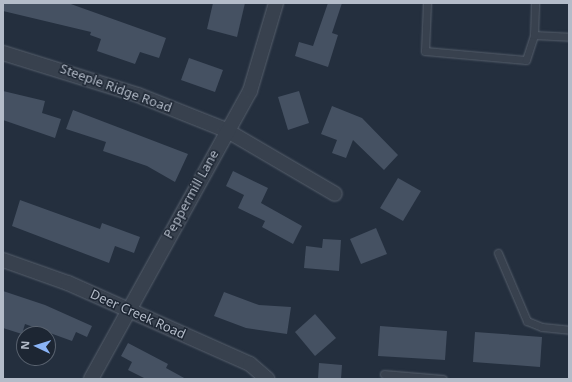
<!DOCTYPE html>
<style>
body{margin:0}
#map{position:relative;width:572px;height:382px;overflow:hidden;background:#242f3e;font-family:"Noto Sans",sans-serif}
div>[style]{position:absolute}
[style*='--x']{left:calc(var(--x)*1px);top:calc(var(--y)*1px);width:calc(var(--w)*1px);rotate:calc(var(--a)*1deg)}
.building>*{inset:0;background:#455162}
.roads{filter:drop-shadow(0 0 1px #565f6c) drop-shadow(0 0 1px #565f6c)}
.service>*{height:7px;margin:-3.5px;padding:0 3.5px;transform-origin:3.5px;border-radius:3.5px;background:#38414e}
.minor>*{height:14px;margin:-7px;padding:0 7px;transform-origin:7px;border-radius:7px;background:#38414e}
span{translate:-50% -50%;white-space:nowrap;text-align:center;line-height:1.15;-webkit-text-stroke:3px #1d2633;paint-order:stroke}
.street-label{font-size:13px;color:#b4bcc9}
.frame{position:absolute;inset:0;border:4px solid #b4bcc9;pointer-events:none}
.north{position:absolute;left:16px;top:326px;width:40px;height:40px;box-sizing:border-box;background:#1d2633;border:1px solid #59626f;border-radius:50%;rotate:274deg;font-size:11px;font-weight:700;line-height:16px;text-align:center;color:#b4bcc9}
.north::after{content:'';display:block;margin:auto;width:14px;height:18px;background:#8ab4f8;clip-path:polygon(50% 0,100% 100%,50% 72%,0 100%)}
</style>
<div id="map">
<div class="building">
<div style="clip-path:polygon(3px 3px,68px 3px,166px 38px,159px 58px,140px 52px,135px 64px,97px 51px,101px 39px,90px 35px,91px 32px,3px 11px)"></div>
<div style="clip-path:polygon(213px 3px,245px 3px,237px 37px,207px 29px)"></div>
<div style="clip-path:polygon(328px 3px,342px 3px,332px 33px,338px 35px,328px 67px,295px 56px,299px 42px,313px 46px)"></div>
<div style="clip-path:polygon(189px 58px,223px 70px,215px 92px,181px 80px)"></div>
<div style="clip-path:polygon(3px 91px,45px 101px,42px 113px,61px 119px,55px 138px,3px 120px)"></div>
<div style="clip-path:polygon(299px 91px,309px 123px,288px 130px,278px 97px)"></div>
<div style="clip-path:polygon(332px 106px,362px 118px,398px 155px,384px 170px,353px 140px,346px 158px,332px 153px,337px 140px,321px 134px)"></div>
<div style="clip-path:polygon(73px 110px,188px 154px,175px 182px,147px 166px,103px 151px,106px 142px,66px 129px)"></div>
<div style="clip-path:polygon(233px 171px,268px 188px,261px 203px,302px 226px,293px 244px,262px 227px,265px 221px,238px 208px,244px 195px,226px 186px)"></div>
<div style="clip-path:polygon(398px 178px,421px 191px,403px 221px,380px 208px)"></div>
<div style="clip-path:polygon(20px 200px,100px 229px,102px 223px,140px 237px,134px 253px,115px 246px,109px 263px,12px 226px)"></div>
<div style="clip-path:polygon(376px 228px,387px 254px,361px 264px,350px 239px)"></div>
<div style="clip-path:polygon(323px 239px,341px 240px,339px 271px,304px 268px,306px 246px,322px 248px)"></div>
<div style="clip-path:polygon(3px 291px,45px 305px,92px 326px,87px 337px,76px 332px,72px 341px,25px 324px,22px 334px,3px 328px)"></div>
<div style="clip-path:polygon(224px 292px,259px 305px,291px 307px,287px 334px,246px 328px,214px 316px)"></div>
<div style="clip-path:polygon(315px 314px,336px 338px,315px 356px,295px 332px)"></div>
<div style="clip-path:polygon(380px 326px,447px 331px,445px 360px,378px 356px)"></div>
<div style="clip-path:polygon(475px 332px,542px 337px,540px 367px,473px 362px)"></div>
<div style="clip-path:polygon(128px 343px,168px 364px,166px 368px,186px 379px,146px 379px,128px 370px,132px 362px,121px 356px)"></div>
<div style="clip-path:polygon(319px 363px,342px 365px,341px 379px,318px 379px)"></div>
</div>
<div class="roads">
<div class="service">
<div style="--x:427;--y:3;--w:48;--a:92.4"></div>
<div style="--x:425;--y:51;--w:101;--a:5.1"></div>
<div style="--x:526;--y:60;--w:26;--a:-72"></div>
<div style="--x:534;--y:35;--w:35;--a:3"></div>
<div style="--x:534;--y:35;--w:32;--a:-88"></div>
<div style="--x:498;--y:253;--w:74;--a:66.9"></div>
<div style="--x:527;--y:321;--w:16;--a:22"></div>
<div style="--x:542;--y:327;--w:27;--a:6"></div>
<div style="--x:384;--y:374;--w:59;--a:4.8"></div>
</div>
<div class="minor">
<div style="--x:3;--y:53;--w:141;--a:17.3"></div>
<div style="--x:138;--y:95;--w:95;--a:21.7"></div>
<div style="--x:226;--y:130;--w:126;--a:30.4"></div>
<div style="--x:3;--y:260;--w:69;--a:19.5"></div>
<div style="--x:68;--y:283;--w:199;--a:24"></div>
<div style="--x:250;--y:364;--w:23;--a:41"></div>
<div style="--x:91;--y:379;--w:329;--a:-61.1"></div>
<div style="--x:250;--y:91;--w:92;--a:-73.5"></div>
</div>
</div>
<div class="street-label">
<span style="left:116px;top:88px;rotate:20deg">Steeple Ridge Road</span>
<span style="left:191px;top:194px;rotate:-61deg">Peppermill Lane</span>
<span style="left:138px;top:314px;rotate:24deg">Deer Creek Road</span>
</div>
<div class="frame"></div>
<div class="north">N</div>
</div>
